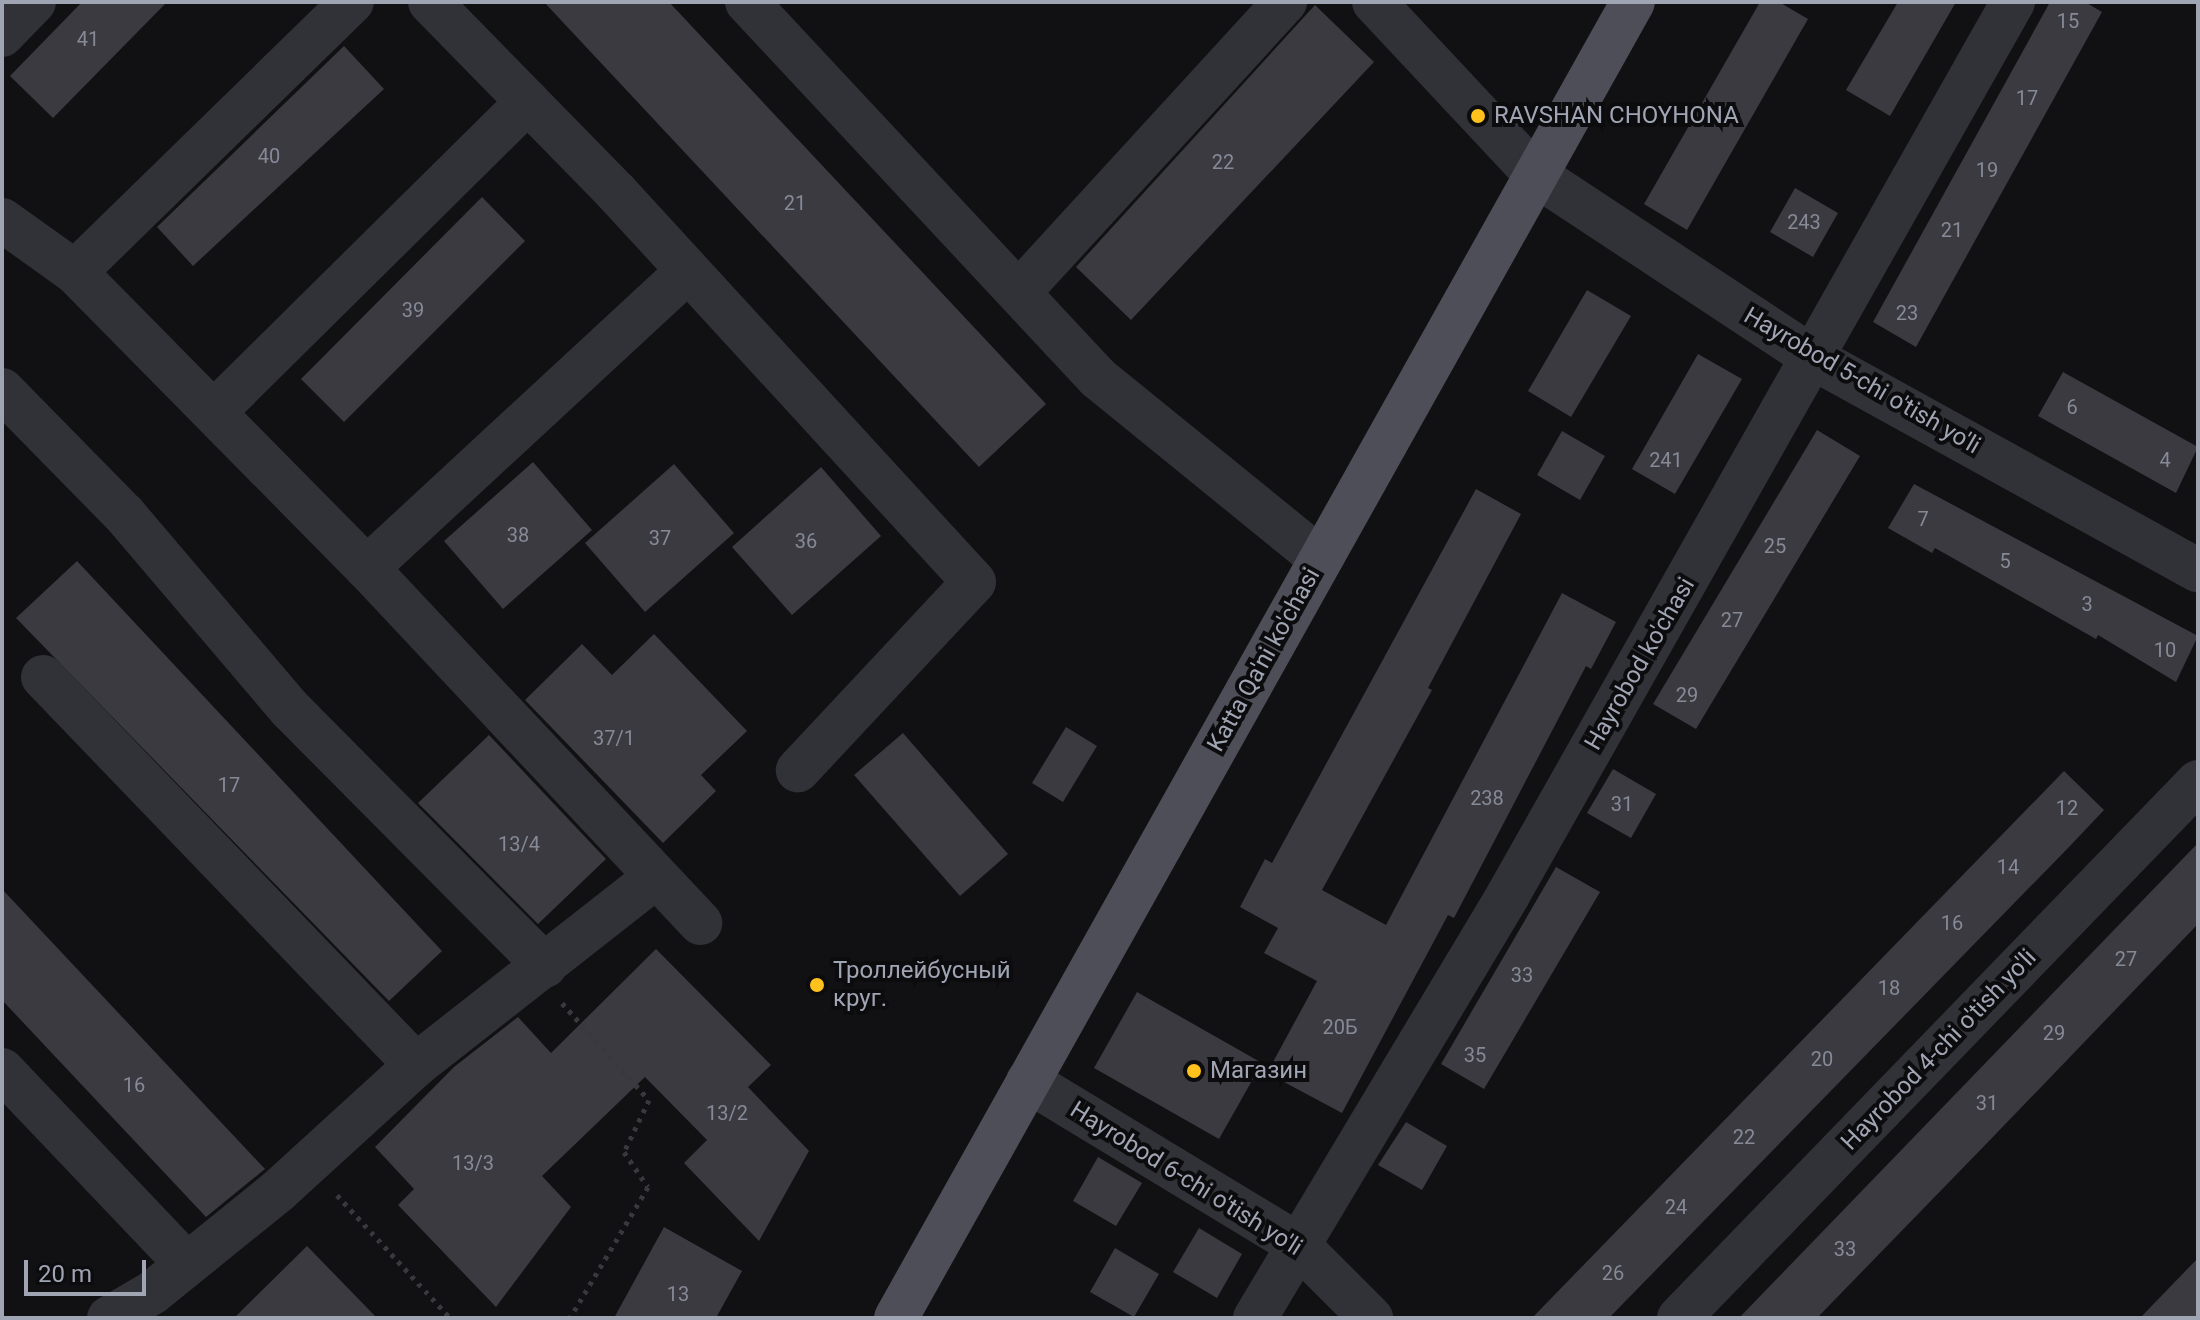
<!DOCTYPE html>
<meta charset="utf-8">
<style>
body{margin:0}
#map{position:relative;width:2200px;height:1320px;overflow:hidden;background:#111012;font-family:Roboto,sans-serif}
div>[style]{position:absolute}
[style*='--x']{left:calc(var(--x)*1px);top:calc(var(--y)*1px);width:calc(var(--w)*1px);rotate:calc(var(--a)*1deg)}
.building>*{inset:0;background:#3a3a40}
.path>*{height:5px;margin-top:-2.5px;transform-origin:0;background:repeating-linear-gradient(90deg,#37393e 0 4px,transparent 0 10px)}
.minor>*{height:44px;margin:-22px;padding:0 22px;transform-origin:22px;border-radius:22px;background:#313237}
.major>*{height:44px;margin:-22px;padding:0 22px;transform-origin:22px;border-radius:22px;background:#4d4e57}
.dots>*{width:22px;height:22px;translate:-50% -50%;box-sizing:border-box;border:4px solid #0c0b0d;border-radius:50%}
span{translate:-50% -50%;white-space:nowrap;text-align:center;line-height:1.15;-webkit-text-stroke:8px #0c0b0d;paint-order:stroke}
.number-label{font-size:20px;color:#868a97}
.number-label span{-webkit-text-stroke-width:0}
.poi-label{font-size:24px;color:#a0a5b4}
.left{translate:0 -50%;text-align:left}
.street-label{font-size:24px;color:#a0a5b4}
.frame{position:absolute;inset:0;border:4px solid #a0a5b4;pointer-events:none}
.scale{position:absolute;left:24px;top:1260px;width:122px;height:36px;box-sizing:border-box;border:4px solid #a0a5b4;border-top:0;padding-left:10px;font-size:24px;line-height:28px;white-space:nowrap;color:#a0a5b4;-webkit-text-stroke:6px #0c0b0d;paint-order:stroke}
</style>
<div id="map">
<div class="building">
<div style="clip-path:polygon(82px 2px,167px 2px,53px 118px,10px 76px)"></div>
<div style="clip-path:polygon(544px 2px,669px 2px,1046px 404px,979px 467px)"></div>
<div style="clip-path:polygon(1760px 2px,1779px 2px,1808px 19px,1687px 230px,1644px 204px)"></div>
<div style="clip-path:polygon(1898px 2px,1956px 2px,1890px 116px,1846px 90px)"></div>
<div style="clip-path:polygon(2050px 2px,2085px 2px,2102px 12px,1916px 347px,1873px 322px)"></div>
<div style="clip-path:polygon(1315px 5px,1374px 62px,1131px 320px,1076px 267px)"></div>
<div style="clip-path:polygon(344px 46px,384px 89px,193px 266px,157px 227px)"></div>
<div style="clip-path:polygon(1795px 188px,1838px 213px,1813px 257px,1770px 232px)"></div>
<div style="clip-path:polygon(482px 197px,525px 241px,344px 422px,301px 379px)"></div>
<div style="clip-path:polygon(1587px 290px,1631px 316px,1571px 417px,1528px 391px)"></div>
<div style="clip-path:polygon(1698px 354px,1742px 379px,1675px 494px,1632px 469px)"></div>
<div style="clip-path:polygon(2063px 372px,2198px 447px,2176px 493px,2038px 416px)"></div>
<div style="clip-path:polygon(1817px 430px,1860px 456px,1696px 729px,1653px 704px)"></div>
<div style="clip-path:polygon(1562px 431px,1605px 456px,1580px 500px,1537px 475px)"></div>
<div style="clip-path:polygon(533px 462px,592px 530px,503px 609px,444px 541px)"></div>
<div style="clip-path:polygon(674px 464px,734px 533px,645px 612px,585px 543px)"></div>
<div style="clip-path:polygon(821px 467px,881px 536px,792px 615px,732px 547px)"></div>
<div style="clip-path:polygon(1914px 484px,2198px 636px,2176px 682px,2098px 635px,2096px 639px,1935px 548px,1932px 553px,1888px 528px)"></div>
<div style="clip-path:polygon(1476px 489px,1521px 514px,1428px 688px,1432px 690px,1322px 890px,1386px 925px,1562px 593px,1616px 622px,1591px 669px,1586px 666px,1454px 918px,1448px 915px,1342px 1113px,1267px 1073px,1317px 981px,1264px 953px,1278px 928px,1240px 907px,1265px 859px,1272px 863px)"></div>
<div style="clip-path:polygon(77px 561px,442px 951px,389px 1001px,16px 618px)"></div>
<div style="clip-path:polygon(654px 634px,747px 731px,701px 775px,716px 791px,663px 843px,525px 700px,582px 644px,612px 675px)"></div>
<div style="clip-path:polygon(1066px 727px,1097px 746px,1063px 802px,1032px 783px)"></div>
<div style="clip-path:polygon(903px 733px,1008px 854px,960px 896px,854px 775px)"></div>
<div style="clip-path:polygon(489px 735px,606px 859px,538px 924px,418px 803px)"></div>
<div style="clip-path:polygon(1613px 769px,1656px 794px,1631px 838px,1587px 813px)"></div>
<div style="clip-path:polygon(2064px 771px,2104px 810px,2070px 846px,1609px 1318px,1532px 1318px)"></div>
<div style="clip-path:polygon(2198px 843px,2198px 924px,1990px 1140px,1817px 1318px,1739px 1318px)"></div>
<div style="clip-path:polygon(1556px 867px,1600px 892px,1484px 1089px,1441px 1064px)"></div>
<div style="clip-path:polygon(2px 889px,265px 1169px,206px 1217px,2px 1000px)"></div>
<div style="clip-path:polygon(656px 949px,771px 1065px,748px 1087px,809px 1151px,759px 1241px,684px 1163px,707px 1140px,645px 1077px,542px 1176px,571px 1207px,496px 1307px,398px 1205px,414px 1189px,375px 1147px,454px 1067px,518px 1017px,551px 1053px)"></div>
<div style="clip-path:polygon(1137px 992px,1262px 1063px,1219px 1139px,1094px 1068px)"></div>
<div style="clip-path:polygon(1406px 1122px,1447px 1146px,1422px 1190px,1378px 1165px)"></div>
<div style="clip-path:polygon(1098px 1157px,1142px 1183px,1116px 1226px,1073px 1201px)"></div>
<div style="clip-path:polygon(664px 1227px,742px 1271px,716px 1318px,614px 1318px)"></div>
<div style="clip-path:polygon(1199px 1228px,1242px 1254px,1217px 1298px,1173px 1272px)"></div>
<div style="clip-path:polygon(307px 1246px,377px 1318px,234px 1318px)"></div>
<div style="clip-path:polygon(1115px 1248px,1159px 1274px,1134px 1317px,1090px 1292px)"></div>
<div style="clip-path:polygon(2198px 1258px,2198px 1318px,2140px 1318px)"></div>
</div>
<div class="path">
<div style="--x:562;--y:1003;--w:130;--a:48.1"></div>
<div style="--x:649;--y:1100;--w:58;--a:115.7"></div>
<div style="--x:624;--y:1152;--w:42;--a:55.6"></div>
<div style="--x:648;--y:1187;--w:152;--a:120.8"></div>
<div style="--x:337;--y:1195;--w:167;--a:47.4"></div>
</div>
<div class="minor">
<div style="--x:430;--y:2;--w:266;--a:45.6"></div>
<div style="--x:616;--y:192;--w:529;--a:47.45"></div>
<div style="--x:974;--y:582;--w:258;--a:133.1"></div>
<div style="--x:747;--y:2;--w:514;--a:46.97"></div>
<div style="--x:1098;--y:378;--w:287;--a:39.1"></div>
<div style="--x:1374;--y:2;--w:237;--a:46.9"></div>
<div style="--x:1536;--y:175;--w:334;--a:33.4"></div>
<div style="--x:1815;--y:359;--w:437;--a:28.9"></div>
<div style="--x:2;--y:35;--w:46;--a:-45.9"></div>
<div style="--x:2;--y:220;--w:90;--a:35.5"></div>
<div style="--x:75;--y:272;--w:416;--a:45.4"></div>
<div style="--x:367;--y:568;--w:487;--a:46.8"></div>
<div style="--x:75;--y:272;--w:387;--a:-44.3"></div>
<div style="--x:1021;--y:290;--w:391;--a:-47.5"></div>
<div style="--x:2;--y:390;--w:174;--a:45.5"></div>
<div style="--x:124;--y:514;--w:256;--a:49.6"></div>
<div style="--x:290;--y:709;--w:362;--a:45.2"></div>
<div style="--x:214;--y:412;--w:441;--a:-44.7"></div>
<div style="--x:367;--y:568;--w:437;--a:-42.8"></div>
<div style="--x:43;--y:677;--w:538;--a:46.13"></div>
<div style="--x:2;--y:1070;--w:268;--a:46.4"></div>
<div style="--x:1028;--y:1081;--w:315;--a:31.2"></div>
<div style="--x:1297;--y:1244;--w:105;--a:45"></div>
<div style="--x:109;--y:1318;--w:50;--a:-30.2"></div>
<div style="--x:152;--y:1293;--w:162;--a:-39"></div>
<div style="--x:278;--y:1191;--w:187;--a:-42.4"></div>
<div style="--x:416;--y:1065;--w:305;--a:-38.1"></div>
<div style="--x:1255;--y:1318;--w:493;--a:-59.1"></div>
<div style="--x:1508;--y:895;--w:1026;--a:-60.51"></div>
<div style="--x:1679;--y:1318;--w:746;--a:-45.92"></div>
</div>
<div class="major">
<div style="--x:896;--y:1318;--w:1508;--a:-60.75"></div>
</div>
<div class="dots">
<div style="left:1478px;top:116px;background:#ffc21c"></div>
<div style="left:817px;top:985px;background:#ffc21c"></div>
<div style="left:1194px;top:1071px;background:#ffc21c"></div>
</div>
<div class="number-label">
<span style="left:2068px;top:21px">15</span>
<span style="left:88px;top:39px">41</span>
<span style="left:2027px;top:98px">17</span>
<span style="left:269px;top:156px">40</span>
<span style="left:1223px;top:162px">22</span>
<span style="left:1987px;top:170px">19</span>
<span style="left:795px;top:203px">21</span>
<span style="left:1804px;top:222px">243</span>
<span style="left:1952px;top:230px">21</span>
<span style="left:413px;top:310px">39</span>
<span style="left:1907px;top:313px">23</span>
<span style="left:2072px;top:407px">6</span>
<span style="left:1666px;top:460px">241</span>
<span style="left:2165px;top:460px">4</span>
<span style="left:1923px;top:519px">7</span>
<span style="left:518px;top:535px">38</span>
<span style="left:660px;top:538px">37</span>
<span style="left:806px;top:541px">36</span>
<span style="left:1775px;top:546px">25</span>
<span style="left:2005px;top:561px">5</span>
<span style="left:2087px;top:604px">3</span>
<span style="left:1732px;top:620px">27</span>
<span style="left:2165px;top:650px">10</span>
<span style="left:1687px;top:695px">29</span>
<span style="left:614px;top:738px">37/1</span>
<span style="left:229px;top:785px">17</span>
<span style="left:1487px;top:798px">238</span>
<span style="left:1622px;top:804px">31</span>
<span style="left:2067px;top:808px">12</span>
<span style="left:519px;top:844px">13/4</span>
<span style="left:2008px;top:867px">14</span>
<span style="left:1952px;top:923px">16</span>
<span style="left:2126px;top:959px">27</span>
<span style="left:1522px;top:975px">33</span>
<span style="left:1889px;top:988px">18</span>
<span style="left:1340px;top:1027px">20Б</span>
<span style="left:2054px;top:1033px">29</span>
<span style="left:1475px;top:1055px">35</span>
<span style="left:1822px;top:1059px">20</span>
<span style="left:134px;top:1085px">16</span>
<span style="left:1987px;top:1103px">31</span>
<span style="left:727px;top:1113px">13/2</span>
<span style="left:1744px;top:1137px">22</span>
<span style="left:473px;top:1163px">13/3</span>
<span style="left:1676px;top:1207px">24</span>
<span style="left:1845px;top:1249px">33</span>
<span style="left:1613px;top:1273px">26</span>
<span style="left:678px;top:1294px">13</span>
</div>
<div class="poi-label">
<span class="left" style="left:1494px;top:116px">RAVSHAN CHOYHONA</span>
<span class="left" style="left:833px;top:985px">Троллейбусный<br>круг.</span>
<span class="left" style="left:1210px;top:1071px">Магазин</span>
</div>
<div class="street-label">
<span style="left:1862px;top:381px;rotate:30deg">Hayrobod 5-chi o'tish yo'li</span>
<span style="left:1264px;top:660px;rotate:-61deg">Katta Qa'ni ko'chasi</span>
<span style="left:1640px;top:664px;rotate:-60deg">Hayrobod ko'chasi</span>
<span style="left:1939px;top:1050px;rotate:-46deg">Hayrobod 4-chi o'tish yo'li</span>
<span style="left:1186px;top:1179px;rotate:32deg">Hayrobod 6-chi o'tish yo'li</span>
</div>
<div class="frame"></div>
<div class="scale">20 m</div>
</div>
